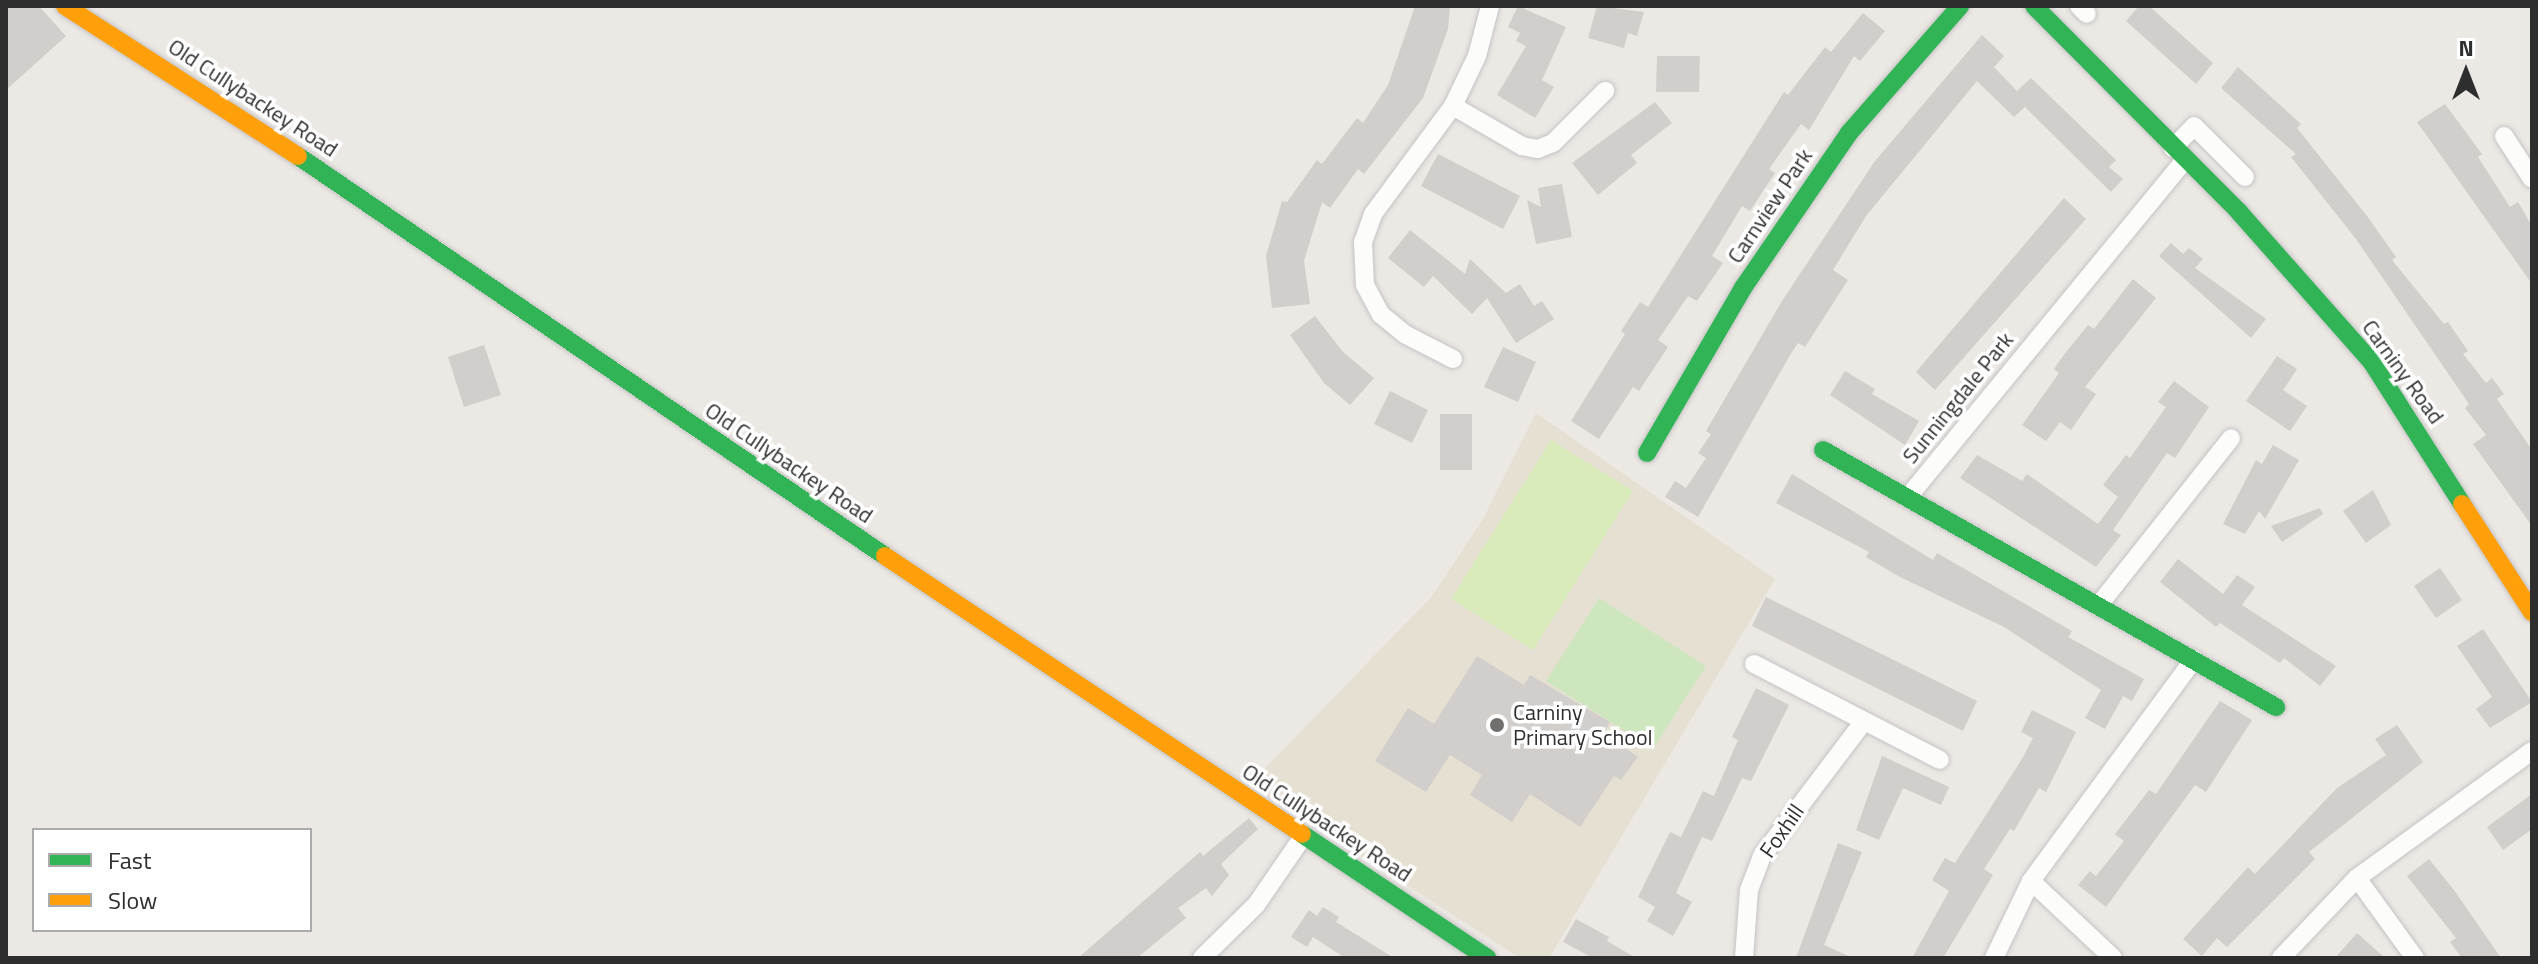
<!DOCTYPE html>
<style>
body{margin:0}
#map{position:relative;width:2538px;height:964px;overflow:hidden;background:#ece8e4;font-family:"Titillium Web",sans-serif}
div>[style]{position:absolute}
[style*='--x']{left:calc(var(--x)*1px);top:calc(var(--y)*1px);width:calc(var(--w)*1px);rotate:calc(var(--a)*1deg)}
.education>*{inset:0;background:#e6e0d3}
.green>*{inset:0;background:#cee6be}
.pitch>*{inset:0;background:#d9eabb}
.building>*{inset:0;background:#d1cecb}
.roads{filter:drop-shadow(0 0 2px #c5c4c5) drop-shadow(0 0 2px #c5c4c5)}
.street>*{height:18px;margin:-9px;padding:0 9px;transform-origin:9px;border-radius:9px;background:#fcfcfb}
.fast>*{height:18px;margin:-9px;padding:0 9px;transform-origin:9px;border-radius:9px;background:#30b455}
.slow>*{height:18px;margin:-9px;padding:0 9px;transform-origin:9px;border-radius:9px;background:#ff9f0a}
.dots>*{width:22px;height:22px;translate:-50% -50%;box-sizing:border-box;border:4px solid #fff;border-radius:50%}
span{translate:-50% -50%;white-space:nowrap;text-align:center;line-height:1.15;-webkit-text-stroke:7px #fff;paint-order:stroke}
.street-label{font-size:22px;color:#2e2e2e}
.poi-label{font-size:22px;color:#2e2e2e}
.left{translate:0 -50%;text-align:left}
.frame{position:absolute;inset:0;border:8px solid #2e2e2e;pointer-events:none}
.legend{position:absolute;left:32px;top:828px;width:280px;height:104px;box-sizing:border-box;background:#fff;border:2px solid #ababab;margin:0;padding:10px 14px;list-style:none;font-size:24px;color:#2e2e2e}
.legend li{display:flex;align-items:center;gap:16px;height:40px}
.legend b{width:40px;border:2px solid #ababab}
.north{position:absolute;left:2426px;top:32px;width:80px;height:80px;-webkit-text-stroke:6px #fff;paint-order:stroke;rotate:0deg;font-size:22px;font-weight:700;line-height:32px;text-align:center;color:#2e2e2e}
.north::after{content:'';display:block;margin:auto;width:28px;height:36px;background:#2e2e2e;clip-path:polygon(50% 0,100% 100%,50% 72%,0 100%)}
</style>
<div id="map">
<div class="education">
<div style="clip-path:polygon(1536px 413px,1775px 579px,1549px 958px,1520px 958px,1250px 784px,1432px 596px,1483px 519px)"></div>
</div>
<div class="green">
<div style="clip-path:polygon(1599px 598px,1706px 666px,1653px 749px,1546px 681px)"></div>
</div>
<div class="pitch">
<div style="clip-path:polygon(1551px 440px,1633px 491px,1533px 650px,1451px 599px)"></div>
</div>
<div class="building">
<div style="clip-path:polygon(6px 6px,39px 6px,66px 36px,6px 90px)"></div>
<div style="clip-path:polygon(1415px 6px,1450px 6px,1448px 29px,1423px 98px,1364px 174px,1358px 169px,1330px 208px,1322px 202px,1304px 261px,1310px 304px,1272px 308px,1266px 256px,1282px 201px,1287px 202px,1317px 160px,1322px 164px,1357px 118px,1363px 123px,1388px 85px)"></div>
<div style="clip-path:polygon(1518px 6px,1566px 27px,1542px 80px,1554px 87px,1535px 118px,1497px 95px,1526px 46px,1516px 41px,1520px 33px,1508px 27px)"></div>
<div style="clip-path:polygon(1597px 6px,1644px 12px,1637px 36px,1628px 33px,1624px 48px,1588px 38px)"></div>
<div style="clip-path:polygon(2139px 6px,2149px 6px,2213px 63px,2196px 84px,2126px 21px)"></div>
<div style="clip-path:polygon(1863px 13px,1885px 31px,1860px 61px,1854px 56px,1809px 130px,1801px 124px,1769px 169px,1775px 173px,1750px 211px,1742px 206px,1712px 256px,1723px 263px,1697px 301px,1688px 296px,1658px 340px,1668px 347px,1639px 391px,1633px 387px,1599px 439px,1571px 421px,1625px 334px,1621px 331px,1640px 302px,1648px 307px,1784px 92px,1788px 95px,1825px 47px,1831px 52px)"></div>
<div style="clip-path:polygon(1982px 35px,2004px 56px,1994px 67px,2017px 91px,2031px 78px,2116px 160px,2109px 167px,2123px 179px,2111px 192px,2025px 107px,2014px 117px,1977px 81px,1866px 216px,1833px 270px,1848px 280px,1805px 347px,1798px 343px,1790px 355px,1698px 517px,1665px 497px,1675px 481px,1686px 488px,1706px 458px,1698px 453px,1711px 434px,1706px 431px,1782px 301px,1875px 161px)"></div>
<div style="clip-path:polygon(1657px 56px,1700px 56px,1699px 92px,1656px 92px)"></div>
<div style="clip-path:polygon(2238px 67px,2301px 124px,2297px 128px,2367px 216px,2396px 257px,2392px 260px,2444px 324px,2448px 322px,2468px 351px,2463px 354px,2486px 383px,2492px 378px,2504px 394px,2497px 399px,2532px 450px,2532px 526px,2473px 444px,2486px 435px,2465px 408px,2469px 404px,2356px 239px,2291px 157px,2296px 154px,2221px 88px)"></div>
<div style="clip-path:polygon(1655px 102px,1672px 123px,1631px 155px,1637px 163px,1598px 195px,1572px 163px)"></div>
<div style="clip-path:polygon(2445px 104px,2482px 154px,2478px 157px,2510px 207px,2518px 202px,2532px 226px,2532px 284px,2417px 122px)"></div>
<div style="clip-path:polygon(1438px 154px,1520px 196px,1503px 229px,1421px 186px)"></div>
<div style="clip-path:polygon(1562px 184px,1572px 237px,1536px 244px,1527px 200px,1541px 207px,1538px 188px)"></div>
<div style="clip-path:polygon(2064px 198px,2086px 219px,1935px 390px,1916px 372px)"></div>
<div style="clip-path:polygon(1410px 230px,1465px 274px,1470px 259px,1506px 293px,1520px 284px,1534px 306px,1542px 301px,1554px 319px,1516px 343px,1487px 298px,1472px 314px,1433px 276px,1424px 287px,1388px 258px)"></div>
<div style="clip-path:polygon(2171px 243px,2183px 254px,2189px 248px,2203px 259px,2195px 268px,2266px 319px,2251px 338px,2159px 256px)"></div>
<div style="clip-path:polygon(2133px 279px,2156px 298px,2085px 387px,2096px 394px,2071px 430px,2060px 422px,2046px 441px,2022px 425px,2059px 373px,2054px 369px,2063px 356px,2088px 325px,2094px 329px)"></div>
<div style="clip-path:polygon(1315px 316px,1343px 352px,1374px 378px,1350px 405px,1324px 383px,1290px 335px)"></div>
<div style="clip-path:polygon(484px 345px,501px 395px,464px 407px,448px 357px)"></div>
<div style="clip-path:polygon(1503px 347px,1536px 362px,1518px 402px,1484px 387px)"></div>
<div style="clip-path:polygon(2277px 356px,2297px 369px,2283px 390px,2307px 406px,2290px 431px,2246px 401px)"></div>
<div style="clip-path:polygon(1845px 371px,1875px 389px,1872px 394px,1919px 421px,1905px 445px,1830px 395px)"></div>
<div style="clip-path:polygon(2174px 381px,2209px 407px,2175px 458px,2167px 453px,2113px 530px,2121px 535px,2096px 567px,1960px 478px,1977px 455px,2022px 481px,2027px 474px,2098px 524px,2118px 497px,2103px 485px,2126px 455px,2130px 458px,2166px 407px,2158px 402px)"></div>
<div style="clip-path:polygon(1390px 391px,1428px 410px,1412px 443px,1374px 424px)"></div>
<div style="clip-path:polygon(1440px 414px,1472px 414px,1472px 470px,1440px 470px)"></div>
<div style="clip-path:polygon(2273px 445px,2299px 460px,2265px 519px,2259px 511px,2245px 534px,2223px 524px,2256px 460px,2262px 464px)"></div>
<div style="clip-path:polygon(1792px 474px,1933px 560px,1937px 553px,2072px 631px,2068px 637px,2144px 679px,2132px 701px,2123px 696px,2105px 729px,2085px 718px,2101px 690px,2004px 627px,1898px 576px,1866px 557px,1869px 552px,1776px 503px)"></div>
<div style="clip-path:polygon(2373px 490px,2391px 525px,2366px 543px,2343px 511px)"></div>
<div style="clip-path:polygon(2320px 508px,2323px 514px,2282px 542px,2271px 526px)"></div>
<div style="clip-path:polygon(2178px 559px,2223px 594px,2237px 575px,2255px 587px,2242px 605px,2336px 666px,2320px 686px,2284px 658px,2280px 663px,2220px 623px,2216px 627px,2160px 582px)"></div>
<div style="clip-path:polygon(2440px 568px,2462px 600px,2436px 618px,2414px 586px)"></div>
<div style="clip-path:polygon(1766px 597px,1977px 701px,1963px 731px,1752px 626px)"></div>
<div style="clip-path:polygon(2483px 629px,2532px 702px,2490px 728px,2476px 709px,2492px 697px,2457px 646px)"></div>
<div style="clip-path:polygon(1477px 656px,1524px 685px,1530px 675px,1610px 722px,1604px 733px,1638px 757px,1621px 780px,1614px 776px,1580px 827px,1530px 794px,1512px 822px,1470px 795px,1482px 775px,1450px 755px,1426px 792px,1375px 761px,1408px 708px,1434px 724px)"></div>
<div style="clip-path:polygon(1756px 688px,1789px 705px,1751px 781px,1742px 778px,1712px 841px,1702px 837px,1676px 893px,1692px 902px,1673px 936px,1647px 921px,1655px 907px,1638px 897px,1670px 832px,1681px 837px,1703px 791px,1714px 796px,1738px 740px,1732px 737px)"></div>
<div style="clip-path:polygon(2220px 701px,2252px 720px,2206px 792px,2195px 785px,2106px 907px,2078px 885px,2090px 871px,2096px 876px,2124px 841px,2115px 834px,2149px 790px,2156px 794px)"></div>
<div style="clip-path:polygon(2032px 710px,2076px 732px,2046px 792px,2039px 788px,2014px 831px,2010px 829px,1984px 869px,1993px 875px,1943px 958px,1912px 958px,1949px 891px,1932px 880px,1945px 858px,1955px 863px,2022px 759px,2033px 738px,2021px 732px)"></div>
<div style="clip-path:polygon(2397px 725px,2423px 762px,2309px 852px,2315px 859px,2227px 947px,2217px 938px,2202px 956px,2183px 939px,2248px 867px,2255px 874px,2337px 788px,2386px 755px,2375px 739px)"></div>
<div style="clip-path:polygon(1882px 756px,1949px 787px,1941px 805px,1903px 788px,1879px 840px,1856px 830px)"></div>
<div style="clip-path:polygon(2532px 794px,2532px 829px,2503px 850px,2487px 827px)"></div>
<div style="clip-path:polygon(1249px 818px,1258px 829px,1221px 864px,1229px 875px,1212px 896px,1206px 888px,1178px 908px,1186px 918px,1165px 935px,1137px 958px,1078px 958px,1200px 852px,1203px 856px)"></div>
<div style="clip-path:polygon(1838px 843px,1862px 852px,1824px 945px,1853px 958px,1796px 958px)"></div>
<div style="clip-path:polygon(2429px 859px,2454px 890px,2501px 958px,2462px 958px,2450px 942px,2456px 938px,2407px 876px)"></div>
<div style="clip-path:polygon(1323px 907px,1339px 917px,1336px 922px,1394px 958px,1345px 958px,1313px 937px,1307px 947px,1291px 937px,1309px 910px,1317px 916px)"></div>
<div style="clip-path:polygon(1576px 919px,1609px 937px,1607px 941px,1636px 958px,1593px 958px,1563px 942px)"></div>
<div style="clip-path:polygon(2357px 933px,2385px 958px,2335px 958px)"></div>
</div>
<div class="roads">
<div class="street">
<div style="--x:2079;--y:6;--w:11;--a:45"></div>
<div style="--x:1453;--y:106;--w:80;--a:30.1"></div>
<div style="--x:1522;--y:146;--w:16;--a:11"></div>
<div style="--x:1538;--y:149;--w:16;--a:-22"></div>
<div style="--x:1553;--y:143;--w:74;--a:-45"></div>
<div style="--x:2504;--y:136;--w:51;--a:56.9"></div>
<div style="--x:2173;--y:148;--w:30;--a:-46"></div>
<div style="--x:2194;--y:126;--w:72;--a:45"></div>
<div style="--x:1453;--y:359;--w:53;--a:-152.9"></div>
<div style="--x:1406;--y:335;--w:32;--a:-141"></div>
<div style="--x:1381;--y:315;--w:34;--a:-118"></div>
<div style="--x:1365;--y:285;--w:43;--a:-92.7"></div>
<div style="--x:1363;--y:242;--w:30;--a:-70"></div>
<div style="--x:1373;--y:214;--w:134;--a:-53.5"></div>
<div style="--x:1453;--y:106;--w:55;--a:-64.4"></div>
<div style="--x:1477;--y:56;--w:52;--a:-75.4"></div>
<div style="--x:1908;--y:497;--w:436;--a:-50.6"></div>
<div style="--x:2098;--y:606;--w:214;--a:-51.6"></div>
<div style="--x:1754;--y:664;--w:209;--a:27.3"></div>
<div style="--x:2357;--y:878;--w:99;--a:54.1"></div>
<div style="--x:2031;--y:881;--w:112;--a:43.2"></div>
<div style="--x:1202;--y:958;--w:76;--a:-44.5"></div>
<div style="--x:1256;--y:905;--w:81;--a:-55.5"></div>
<div style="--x:1744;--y:958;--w:68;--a:-85.8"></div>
<div style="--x:1749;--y:890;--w:36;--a:-69"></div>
<div style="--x:1762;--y:856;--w:169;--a:-52.9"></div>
<div style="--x:1994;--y:958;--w:85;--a:-64.3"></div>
<div style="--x:2031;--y:881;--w:275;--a:-53.7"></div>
<div style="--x:2281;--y:958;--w:110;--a:-46.5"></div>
<div style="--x:2357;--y:878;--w:216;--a:-36"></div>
</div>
<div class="fast">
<div style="--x:2034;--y:6;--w:291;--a:45.1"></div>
<div style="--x:2239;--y:212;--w:199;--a:48.5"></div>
<div style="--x:2371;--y:361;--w:169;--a:57.5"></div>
<div style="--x:298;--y:156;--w:710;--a:34.27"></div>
<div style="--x:1823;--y:450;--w:521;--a:29.57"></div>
<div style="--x:1647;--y:453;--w:191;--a:-59.8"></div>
<div style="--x:1743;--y:288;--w:188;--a:-55.6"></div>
<div style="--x:1849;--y:133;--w:169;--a:-48.8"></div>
<div style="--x:1302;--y:834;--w:223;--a:33.8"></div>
</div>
<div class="slow">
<div style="--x:65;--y:6;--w:277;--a:32.8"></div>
<div style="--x:2462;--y:504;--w:129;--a:57.1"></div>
<div style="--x:885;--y:556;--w:501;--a:33.69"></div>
</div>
</div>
<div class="dots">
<div style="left:1497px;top:725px;background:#706f6e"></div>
</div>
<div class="street-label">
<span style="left:253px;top:98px;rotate:33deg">Old Cullybackey Road</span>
<span style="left:1770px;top:206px;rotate:-56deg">Carnview Park</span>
<span style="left:2403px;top:372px;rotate:54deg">Carniny Road</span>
<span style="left:1958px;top:398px;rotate:-51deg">Sunningdale Park</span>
<span style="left:789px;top:463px;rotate:34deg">Old Cullybackey Road</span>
<span style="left:1327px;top:823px;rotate:33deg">Old Cullybackey Road</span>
<span style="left:1782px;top:831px;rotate:-55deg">Foxhill</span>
</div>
<div class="poi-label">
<span class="left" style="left:1513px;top:725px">Carniny<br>Primary School</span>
</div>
<div class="frame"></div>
<ul class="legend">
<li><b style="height:10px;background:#30b455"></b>Fast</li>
<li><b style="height:10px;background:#ff9f0a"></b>Slow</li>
</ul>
<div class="north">N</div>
</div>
